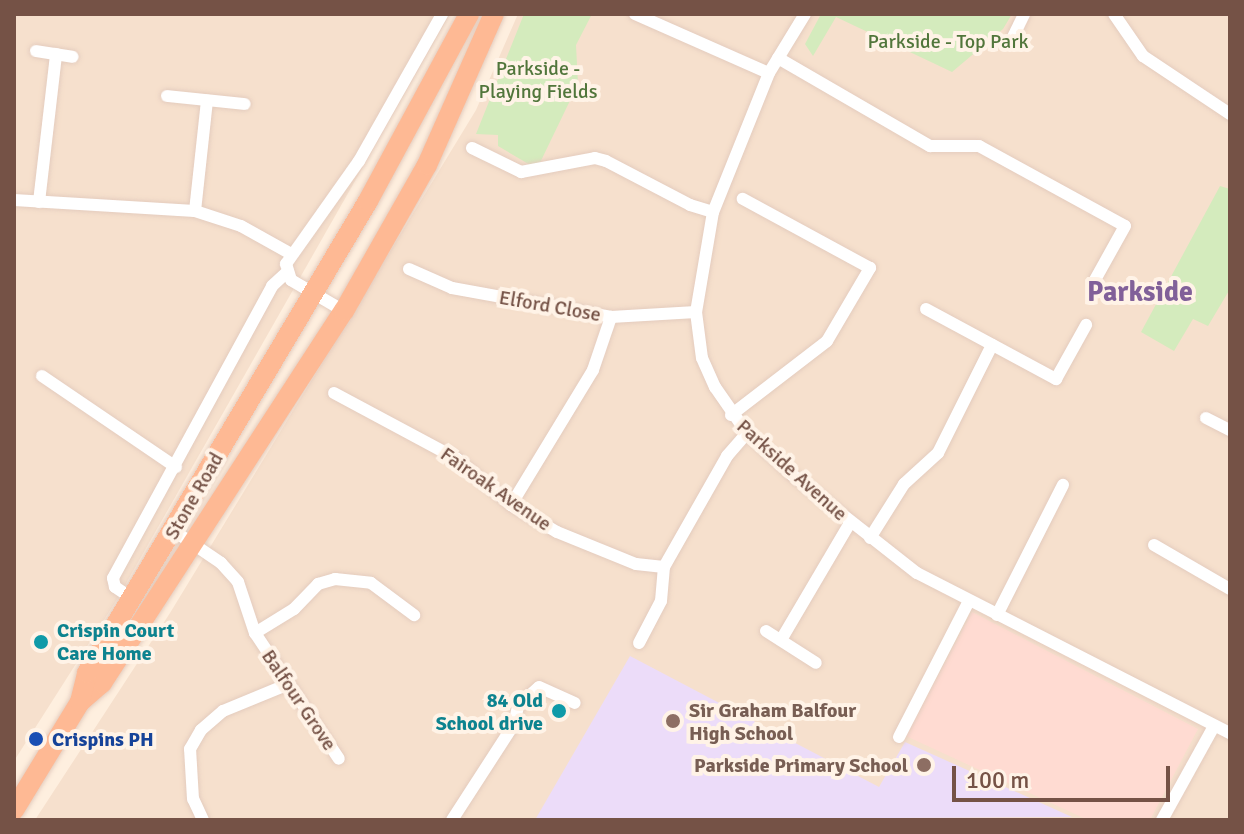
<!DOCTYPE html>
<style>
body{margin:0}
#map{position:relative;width:1244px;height:834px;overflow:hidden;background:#feefdf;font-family:Signika,sans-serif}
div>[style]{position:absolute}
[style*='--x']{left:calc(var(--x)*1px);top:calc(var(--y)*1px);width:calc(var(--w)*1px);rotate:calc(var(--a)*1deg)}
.residential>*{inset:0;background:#f6e0cd}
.commercial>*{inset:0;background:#ffdbd2}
.education>*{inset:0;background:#ecdcf9}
.green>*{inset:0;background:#d4ebbd}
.roads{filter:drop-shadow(0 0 2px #e4ccbe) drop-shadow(0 0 2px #e4ccbe)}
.minor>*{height:12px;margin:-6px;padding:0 6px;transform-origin:6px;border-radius:6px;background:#fff}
.trunk>*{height:20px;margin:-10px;padding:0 10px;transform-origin:10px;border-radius:10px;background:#feb994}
.dots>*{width:22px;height:22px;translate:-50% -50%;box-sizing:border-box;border:4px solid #fff3e7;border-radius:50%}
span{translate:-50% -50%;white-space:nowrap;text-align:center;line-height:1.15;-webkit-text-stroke:8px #fff3e7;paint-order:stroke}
.park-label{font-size:20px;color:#51763b}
.street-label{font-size:20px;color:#755246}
.culture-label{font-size:20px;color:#0d838f;font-weight:700}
.left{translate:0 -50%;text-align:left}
.right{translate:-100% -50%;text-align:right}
.education-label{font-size:20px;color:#785e54;font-weight:700}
.transit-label{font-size:20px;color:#164399;font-weight:700}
.district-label{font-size:28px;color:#816099;font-weight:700}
.frame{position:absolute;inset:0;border:16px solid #755246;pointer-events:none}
.scale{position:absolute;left:952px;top:766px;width:218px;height:36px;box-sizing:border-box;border:4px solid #755246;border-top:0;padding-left:10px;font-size:24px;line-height:28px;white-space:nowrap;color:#755246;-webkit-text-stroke:6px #fff3e7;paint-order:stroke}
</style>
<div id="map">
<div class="residential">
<div style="clip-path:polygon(14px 14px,450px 14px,116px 601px,14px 761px)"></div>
<div style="clip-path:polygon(518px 14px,1230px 14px,1230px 820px,35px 820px,170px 613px,476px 110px)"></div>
</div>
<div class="commercial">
<div style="clip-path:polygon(972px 612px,1198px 729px,1150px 820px,1088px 820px,906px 736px)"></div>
</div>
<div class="education">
<div style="clip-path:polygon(630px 656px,879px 787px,905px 742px,1072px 817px,535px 820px)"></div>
</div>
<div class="green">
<div style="clip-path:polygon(524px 14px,592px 14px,576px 45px,578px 84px,537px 169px,498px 146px,498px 135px,476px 134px)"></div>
<div style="clip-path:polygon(821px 14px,1012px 14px,1003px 29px,952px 72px,836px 17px,813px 56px,805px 44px)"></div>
<div style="clip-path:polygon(1220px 186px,1230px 189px,1230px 289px,1208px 326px,1193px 319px,1174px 351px,1141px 332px)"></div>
</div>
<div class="roads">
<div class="minor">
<div style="--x:635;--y:14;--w:146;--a:23.8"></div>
<div style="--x:805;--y:14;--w:69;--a:121.4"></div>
<div style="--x:769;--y:73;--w:150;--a:111.9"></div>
<div style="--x:713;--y:212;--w:101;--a:99.6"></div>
<div style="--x:696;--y:312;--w:46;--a:82.6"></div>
<div style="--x:702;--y:358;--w:32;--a:66"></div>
<div style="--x:715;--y:387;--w:56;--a:55.2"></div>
<div style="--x:747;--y:433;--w:60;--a:43"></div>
<div style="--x:791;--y:474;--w:160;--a:38.2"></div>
<div style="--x:917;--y:573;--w:352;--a:27.1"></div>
<div style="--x:1114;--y:14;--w:51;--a:55.4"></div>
<div style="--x:1143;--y:56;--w:105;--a:33.7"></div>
<div style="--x:1013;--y:37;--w:25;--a:-64"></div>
<div style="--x:36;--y:51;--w:37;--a:9"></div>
<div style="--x:778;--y:58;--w:176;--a:30.1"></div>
<div style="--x:930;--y:146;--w:49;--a:0"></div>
<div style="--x:979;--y:146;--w:166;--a:28.7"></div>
<div style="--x:1125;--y:226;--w:62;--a:119.1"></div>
<div style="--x:167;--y:96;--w:78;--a:5.9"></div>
<div style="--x:472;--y:148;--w:55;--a:26.1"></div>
<div style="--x:521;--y:172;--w:75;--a:-10.7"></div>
<div style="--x:595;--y:158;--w:11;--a:15"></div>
<div style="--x:606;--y:161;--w:95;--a:27.6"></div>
<div style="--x:690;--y:205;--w:24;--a:17"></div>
<div style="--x:14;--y:200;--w:181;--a:3.5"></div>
<div style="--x:195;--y:211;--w:48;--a:18.1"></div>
<div style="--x:241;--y:226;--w:57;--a:29.2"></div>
<div style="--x:39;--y:202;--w:149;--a:-83.4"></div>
<div style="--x:195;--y:211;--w:111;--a:-83.8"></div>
<div style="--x:409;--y:269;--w:47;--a:23.8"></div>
<div style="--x:452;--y:288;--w:162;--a:10.3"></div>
<div style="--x:611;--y:317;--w:85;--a:-3.4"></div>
<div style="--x:926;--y:309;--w:148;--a:28.3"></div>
<div style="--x:1056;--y:379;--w:62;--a:-60.9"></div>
<div style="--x:344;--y:311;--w:61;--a:-149.7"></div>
<div style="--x:291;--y:280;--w:17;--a:-107"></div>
<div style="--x:286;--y:264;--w:126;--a:-54.7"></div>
<div style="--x:359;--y:161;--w:169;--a:-60.5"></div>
<div style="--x:42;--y:376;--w:162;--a:34.2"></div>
<div style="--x:334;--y:393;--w:140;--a:28.2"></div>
<div style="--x:457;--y:459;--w:71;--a:40.4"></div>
<div style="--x:511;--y:505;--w:53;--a:30.4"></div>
<div style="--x:557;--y:532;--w:85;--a:22.1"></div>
<div style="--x:636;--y:564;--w:28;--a:6"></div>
<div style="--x:664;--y:567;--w:128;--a:-60.4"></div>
<div style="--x:727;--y:456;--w:30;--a:-49"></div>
<div style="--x:731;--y:415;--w:121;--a:-37.6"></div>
<div style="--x:827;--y:341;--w:85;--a:-59.5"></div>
<div style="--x:870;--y:268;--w:145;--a:-151.5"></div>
<div style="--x:1206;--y:418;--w:27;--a:27"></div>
<div style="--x:511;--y:505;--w:158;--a:-58.7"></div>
<div style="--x:593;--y:370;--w:56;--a:-71.2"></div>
<div style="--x:174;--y:531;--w:57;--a:34.2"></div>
<div style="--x:221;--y:563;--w:25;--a:48"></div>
<div style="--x:238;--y:582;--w:54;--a:71.6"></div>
<div style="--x:255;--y:633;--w:151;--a:56.3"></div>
<div style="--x:870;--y:538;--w:64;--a:-57.8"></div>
<div style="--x:904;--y:484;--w:46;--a:-42.4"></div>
<div style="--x:938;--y:453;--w:121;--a:-63.4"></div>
<div style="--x:1154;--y:545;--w:88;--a:30.1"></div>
<div style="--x:133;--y:599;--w:22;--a:-146"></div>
<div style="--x:115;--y:587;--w:9;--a:-103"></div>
<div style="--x:113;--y:578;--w:332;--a:-61.4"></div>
<div style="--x:272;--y:286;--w:19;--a:-43"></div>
<div style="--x:997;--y:615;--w:146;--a:-63.1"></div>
<div style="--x:766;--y:631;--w:59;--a:32.6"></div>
<div style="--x:255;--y:633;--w:46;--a:-31.6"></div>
<div style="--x:294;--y:609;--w:35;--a:-46"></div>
<div style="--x:318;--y:584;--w:18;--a:-16"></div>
<div style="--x:335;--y:579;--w:36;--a:6"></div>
<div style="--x:371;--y:583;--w:54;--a:36.7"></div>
<div style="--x:781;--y:640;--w:136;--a:-59.5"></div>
<div style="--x:639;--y:643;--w:47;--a:-62.4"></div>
<div style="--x:661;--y:601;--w:34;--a:-85"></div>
<div style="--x:899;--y:737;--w:153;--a:-62.8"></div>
<div style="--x:203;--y:820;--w:23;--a:-115"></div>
<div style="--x:193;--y:799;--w:50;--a:-93.4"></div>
<div style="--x:190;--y:749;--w:22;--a:-60"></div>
<div style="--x:201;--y:730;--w:29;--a:-41"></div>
<div style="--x:223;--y:711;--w:68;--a:-22.4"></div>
<div style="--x:452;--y:820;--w:114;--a:-57.1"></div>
<div style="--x:514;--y:724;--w:18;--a:-77"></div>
<div style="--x:518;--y:706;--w:28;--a:-42"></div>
<div style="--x:539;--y:687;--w:39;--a:24"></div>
<div style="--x:1162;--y:820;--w:107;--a:-61"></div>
</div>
<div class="trunk">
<div style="--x:80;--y:702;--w:29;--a:-41"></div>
<div style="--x:102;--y:683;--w:444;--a:-57"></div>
<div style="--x:344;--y:311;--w:168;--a:-60.4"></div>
<div style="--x:427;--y:165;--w:165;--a:-66.1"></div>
<div style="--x:14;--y:810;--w:127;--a:-58.6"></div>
<div style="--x:80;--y:702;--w:30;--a:-76"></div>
<div style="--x:87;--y:673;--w:549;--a:-59.23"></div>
<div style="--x:368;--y:201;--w:213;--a:-61.6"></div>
</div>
</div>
<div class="dots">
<div style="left:41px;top:642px;background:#0f9aa8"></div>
<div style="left:559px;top:711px;background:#0f9aa8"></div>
<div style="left:673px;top:721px;background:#8d6e63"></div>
<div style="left:36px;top:739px;background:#1a4fb4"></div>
<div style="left:924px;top:765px;background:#8d6e63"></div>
</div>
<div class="park-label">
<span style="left:948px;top:41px">Parkside - Top Park</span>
<span style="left:538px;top:80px">Parkside -<br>Playing Fields</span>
</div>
<div class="street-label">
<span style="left:550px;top:306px;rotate:10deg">Elford Close</span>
<span style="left:792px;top:470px;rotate:42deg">Parkside Avenue</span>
<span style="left:496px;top:489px;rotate:35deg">Fairoak Avenue</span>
<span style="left:194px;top:496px;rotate:-60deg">Stone Road</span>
<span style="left:299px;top:700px;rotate:56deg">Balfour Grove</span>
</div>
<div class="culture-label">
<span class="left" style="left:57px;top:642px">Crispin Court<br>Care Home</span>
<span class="right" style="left:543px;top:712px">84 Old<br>School drive</span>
</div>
<div class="education-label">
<span class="left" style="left:689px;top:722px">Sir Graham Balfour<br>High School</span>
<span class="right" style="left:908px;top:765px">Parkside Primary School</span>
</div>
<div class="transit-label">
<span class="left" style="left:52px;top:739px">Crispins PH</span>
</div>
<div class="district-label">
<span style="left:1140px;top:292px">Parkside</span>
</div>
<div class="frame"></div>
<div class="scale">100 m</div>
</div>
